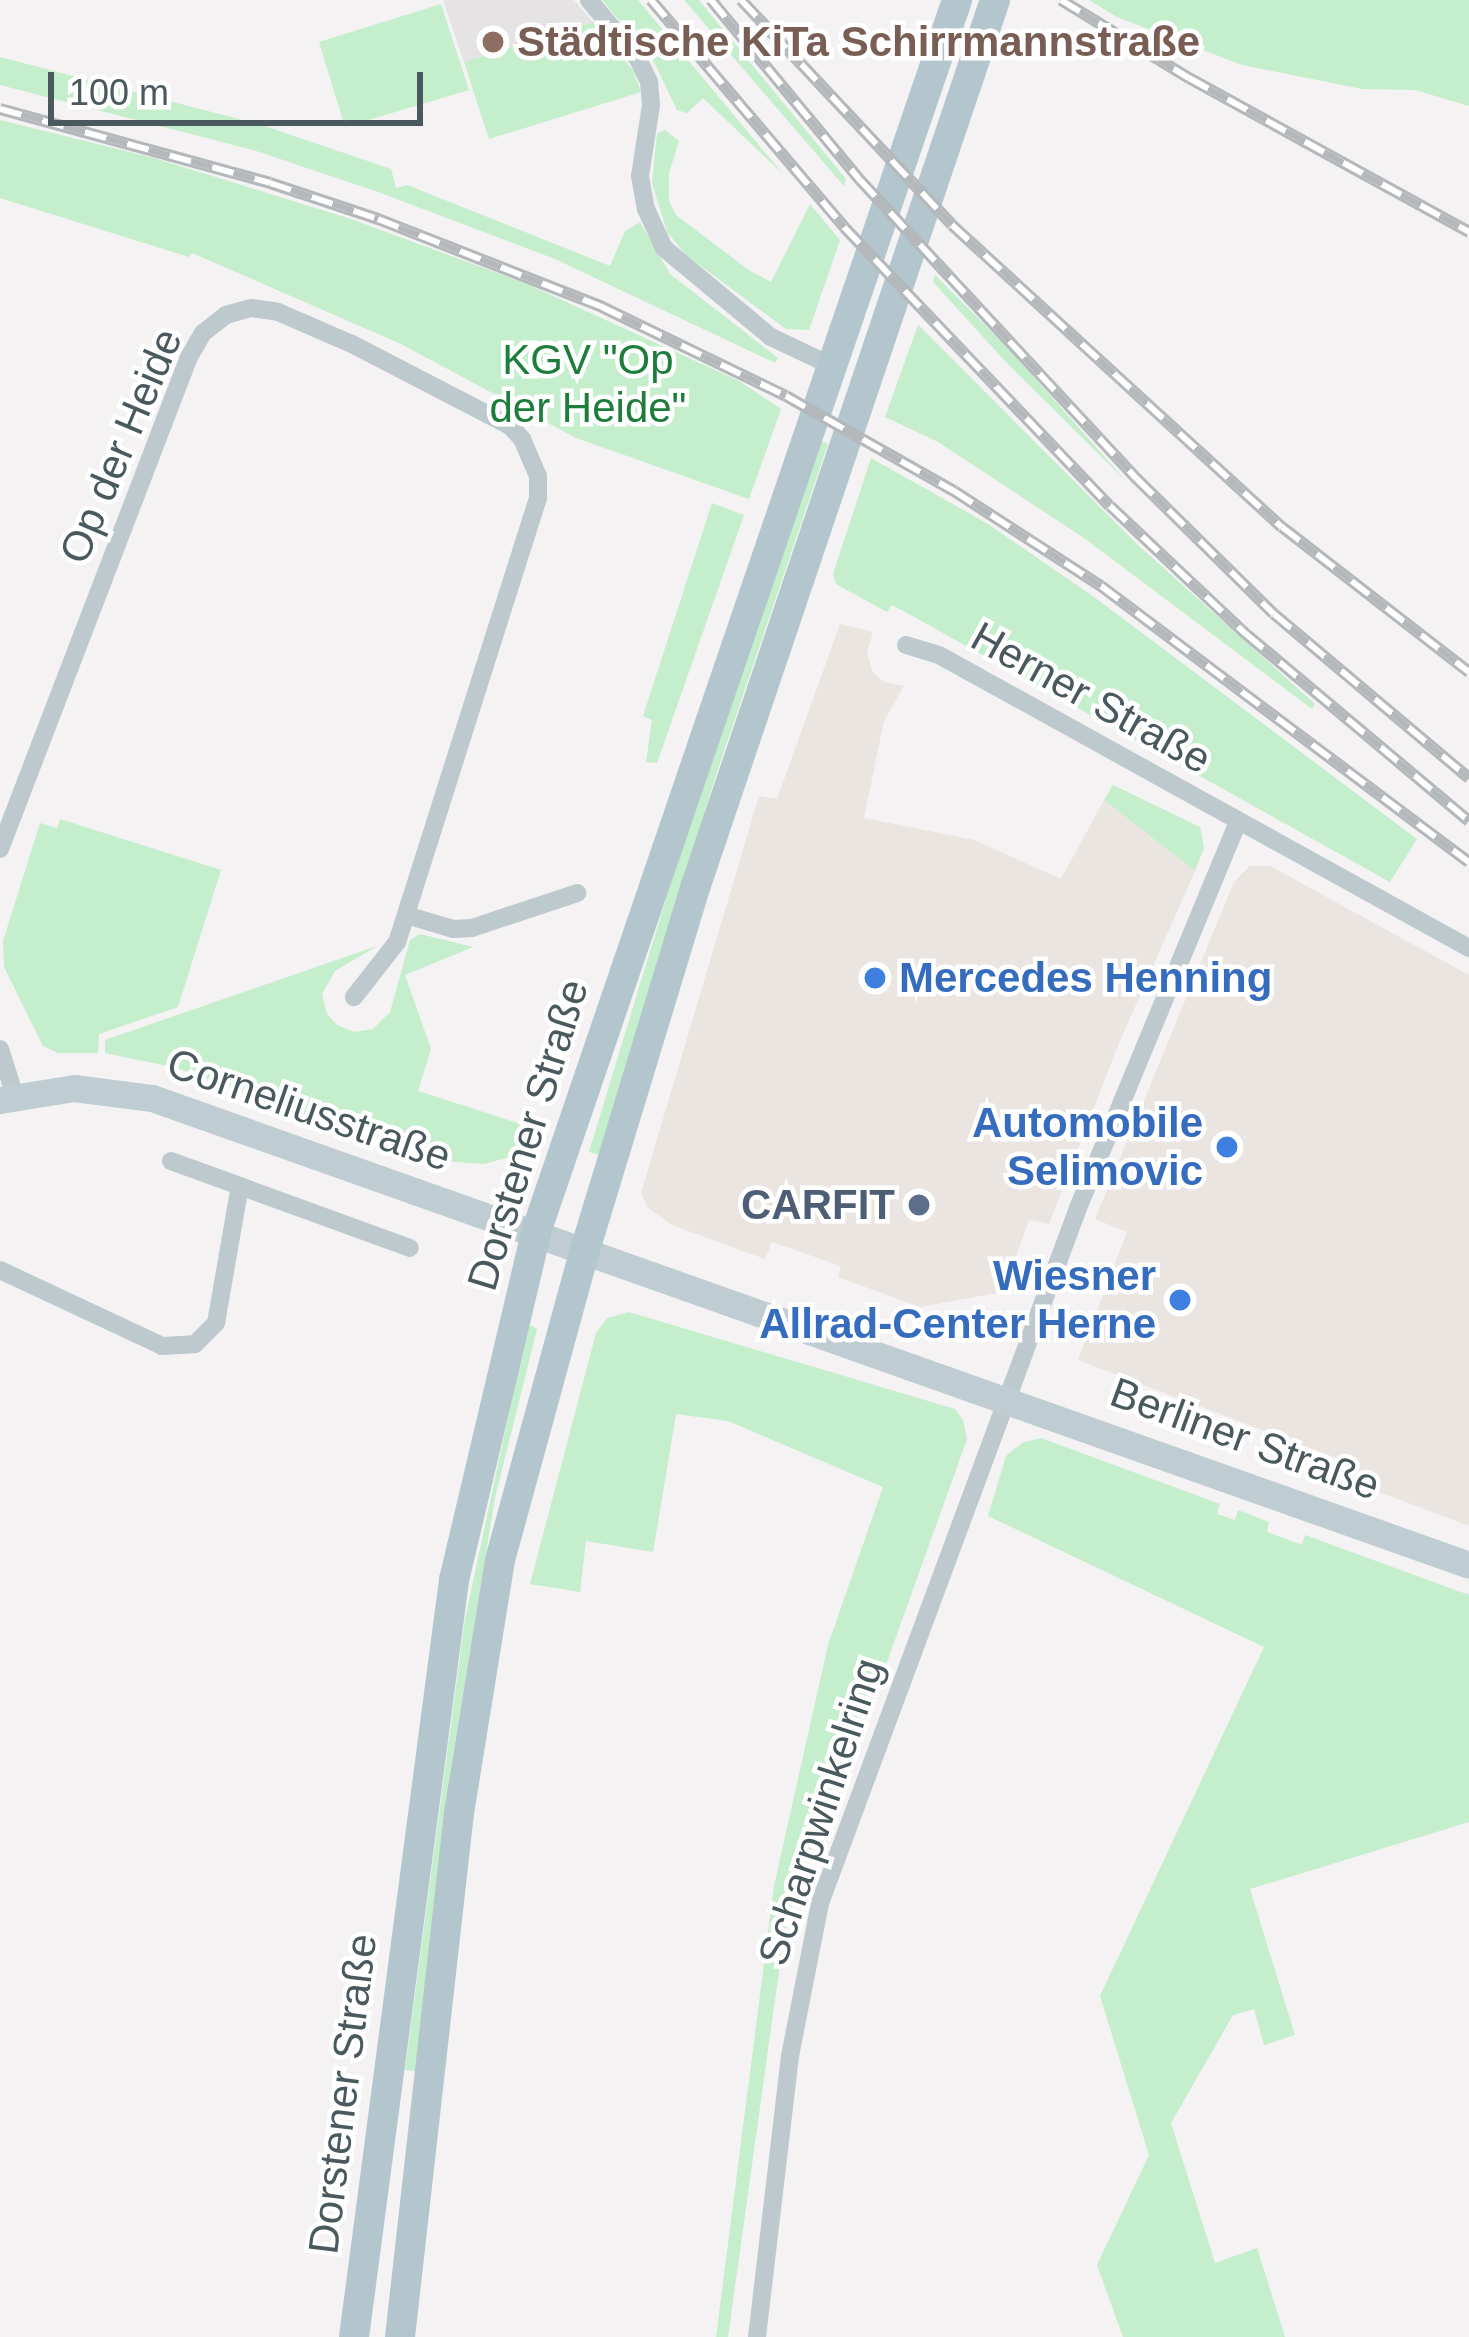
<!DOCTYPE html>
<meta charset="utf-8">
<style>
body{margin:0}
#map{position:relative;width:1469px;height:2337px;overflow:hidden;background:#f4f2f2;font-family:Helvetica,sans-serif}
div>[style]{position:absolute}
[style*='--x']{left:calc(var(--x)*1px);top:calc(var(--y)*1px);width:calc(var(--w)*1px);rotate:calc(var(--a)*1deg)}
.commercial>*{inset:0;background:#eae5e0}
.education>*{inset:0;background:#e5e3e3}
.green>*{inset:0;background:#c4eecc}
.street>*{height:18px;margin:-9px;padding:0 9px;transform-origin:9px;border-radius:9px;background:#bec9cd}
.secondary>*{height:27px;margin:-13.5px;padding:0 13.5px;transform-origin:13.5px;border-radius:13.5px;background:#bfccd2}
.primary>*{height:30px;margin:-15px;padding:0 15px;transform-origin:15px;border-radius:15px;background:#b3c6ce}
.rail>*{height:12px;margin-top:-6px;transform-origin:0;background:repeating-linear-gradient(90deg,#fff 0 22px,#b4b8bb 0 44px);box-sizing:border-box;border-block:3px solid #b4b8bb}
.dots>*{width:33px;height:33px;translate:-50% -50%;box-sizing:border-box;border:6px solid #fff;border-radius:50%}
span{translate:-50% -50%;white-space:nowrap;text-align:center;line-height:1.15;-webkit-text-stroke:9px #fff;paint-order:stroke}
.education-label{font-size:42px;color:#785e54;font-weight:700}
.left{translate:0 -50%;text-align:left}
.park-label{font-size:42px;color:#1d7d3a}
.street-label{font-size:42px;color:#4a595e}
.shop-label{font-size:42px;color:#366cbe;font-weight:700}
.right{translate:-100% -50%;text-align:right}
.service-label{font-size:42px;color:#4e5e75;font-weight:700}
.scale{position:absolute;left:48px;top:72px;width:375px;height:54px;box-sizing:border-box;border:6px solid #4a595e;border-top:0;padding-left:15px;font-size:36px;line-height:42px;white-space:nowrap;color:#4a595e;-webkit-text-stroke:9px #fff;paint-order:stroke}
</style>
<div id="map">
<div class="commercial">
<div style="clip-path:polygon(840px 624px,873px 632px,867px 653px,872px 671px,884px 682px,904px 686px,884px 721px,864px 818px,974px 840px,1061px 879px,1104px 800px,1195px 871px,1119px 1043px,1049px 1224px,1029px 1220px,1003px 1292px,920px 1307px,838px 1277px,841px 1266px,772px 1242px,765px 1259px,672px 1225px,648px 1208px,641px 1193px,759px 796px,777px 799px)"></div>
<div style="clip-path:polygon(1250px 866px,1270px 866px,1469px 975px,1469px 1526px,1340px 1477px,1344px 1461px,1078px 1360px,1127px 1232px,1095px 1219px,1234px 882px)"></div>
</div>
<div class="education">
<div style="clip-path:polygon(443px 0,574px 0,593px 22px,464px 62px)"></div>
</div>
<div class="green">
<div style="clip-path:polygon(602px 0,638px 0,783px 174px,703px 98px,687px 113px,677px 110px,654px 62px)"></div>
<div style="clip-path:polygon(684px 0,699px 0,846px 179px,844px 186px)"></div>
<div style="clip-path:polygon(1089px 0,1469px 0,1469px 106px,1415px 90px,1362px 89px,1242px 65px,1117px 17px)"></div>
<div style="clip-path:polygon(441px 4px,469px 90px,345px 127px,319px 42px)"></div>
<div style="clip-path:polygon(593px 22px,633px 70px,641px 92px,489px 139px,464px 62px)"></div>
<div style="clip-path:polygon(0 57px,262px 125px,391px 169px,396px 188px,407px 185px,610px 266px,625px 231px,640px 222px,670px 274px,778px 358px,775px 363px,555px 259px,381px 193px,253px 150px,0 85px)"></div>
<div style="clip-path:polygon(0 120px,154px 158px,351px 219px,527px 284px,739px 381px,781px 409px,749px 499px,576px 438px,401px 344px,192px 253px,189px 257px,0 198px)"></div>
<div style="clip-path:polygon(665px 130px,679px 141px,669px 173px,669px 201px,676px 215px,750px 271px,771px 282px,810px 204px,840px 240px,809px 330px,786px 329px,686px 255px,667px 232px,652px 183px,657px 133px)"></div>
<div style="clip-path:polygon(935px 275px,1011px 351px,1126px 481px,1005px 361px,933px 282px)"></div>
<div style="clip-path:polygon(918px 325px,1138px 545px,1315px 704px,1312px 709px,1084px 538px,938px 442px,885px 417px)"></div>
<div style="clip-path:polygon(820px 440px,828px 444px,716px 775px,600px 1155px,589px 1152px,679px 856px)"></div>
<div style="clip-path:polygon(871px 458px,988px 524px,1094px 597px,1417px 839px,1390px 882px,918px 619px,892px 605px,887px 612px,836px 584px,833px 574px)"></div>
<div style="clip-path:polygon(712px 503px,744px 515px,657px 763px,646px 762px,652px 720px,643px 716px)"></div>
<div style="clip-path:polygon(1113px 785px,1200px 827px,1204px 848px,1195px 871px,1104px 800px)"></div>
<div style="clip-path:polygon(60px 819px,221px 870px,178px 1007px,99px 1034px,98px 1053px,58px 1053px,43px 1046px,4px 967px,3px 941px,40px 823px,57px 828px)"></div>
<div style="clip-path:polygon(420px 934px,473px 947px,405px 975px,431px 1049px,418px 1091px,530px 1127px,521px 1154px,484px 1164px,455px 1162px,377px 1141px,177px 1068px,105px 1053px,105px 1040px,377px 946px,335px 971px,322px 994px,327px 1014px,337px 1025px,354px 1032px,373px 1029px,390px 1012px,410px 940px)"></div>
<div style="clip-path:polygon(629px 1312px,955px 1409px,963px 1420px,967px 1439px,882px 1676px,869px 1690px,813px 1842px,784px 1935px,728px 2337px,716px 2337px,774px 1886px,828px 1645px,883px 1487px,728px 1421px,676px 1414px,653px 1552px,586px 1541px,580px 1592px,530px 1584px,596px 1333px,607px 1318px)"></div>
<div style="clip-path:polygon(528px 1324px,537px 1329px,495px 1498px,451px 1767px,416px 2071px,405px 2070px,465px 1619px)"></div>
<div style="clip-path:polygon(1041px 1438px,1220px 1504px,1217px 1514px,1235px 1520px,1238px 1510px,1269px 1522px,1267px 1532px,1302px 1545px,1305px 1535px,1469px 1595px,1469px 1822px,1250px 1889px,1295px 2035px,1264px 2045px,1254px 2009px,1233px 2015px,1171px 2123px,1215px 2263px,1257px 2248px,1285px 2337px,1123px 2337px,1097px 2265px,1149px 2155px,1100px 1996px,1264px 1647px,988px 1516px,1006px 1456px,1022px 1443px)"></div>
</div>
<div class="street">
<div style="--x:589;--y:0;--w:77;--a:50.3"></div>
<div style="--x:638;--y:59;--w:25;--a:64"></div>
<div style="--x:649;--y:82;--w:23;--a:85"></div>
<div style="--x:651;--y:105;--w:72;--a:98.8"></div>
<div style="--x:640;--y:176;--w:34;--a:80"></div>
<div style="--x:646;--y:209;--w:43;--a:65.2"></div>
<div style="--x:664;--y:248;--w:139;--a:39.8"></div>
<div style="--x:771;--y:337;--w:65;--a:25.4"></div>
<div style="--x:906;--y:645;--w:34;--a:17"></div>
<div style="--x:939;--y:655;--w:606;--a:28.94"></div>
<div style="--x:0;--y:849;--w:527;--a:-68.99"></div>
<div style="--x:189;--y:357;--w:28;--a:-60"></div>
<div style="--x:203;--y:333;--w:29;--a:-38"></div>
<div style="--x:226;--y:315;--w:26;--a:-16"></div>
<div style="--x:251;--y:308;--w:27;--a:8"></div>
<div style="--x:278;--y:312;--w:81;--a:23.4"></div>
<div style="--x:352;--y:344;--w:178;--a:27.4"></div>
<div style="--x:510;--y:426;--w:18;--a:47"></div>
<div style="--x:522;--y:439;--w:40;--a:66.6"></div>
<div style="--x:538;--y:476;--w:22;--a:90"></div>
<div style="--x:538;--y:498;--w:466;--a:107.6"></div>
<div style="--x:397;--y:942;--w:70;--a:128"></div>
<div style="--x:406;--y:915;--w:49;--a:16.6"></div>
<div style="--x:453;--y:929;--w:19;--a:-3"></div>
<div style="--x:472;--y:928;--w:111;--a:-18.4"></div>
<div style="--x:0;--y:1049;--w:49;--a:72.3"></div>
<div style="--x:171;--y:1161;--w:254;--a:20"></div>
<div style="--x:0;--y:1270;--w:179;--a:25.1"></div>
<div style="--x:162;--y:1346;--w:33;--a:-3"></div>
<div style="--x:195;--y:1344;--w:30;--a:-45"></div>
<div style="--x:216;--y:1323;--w:139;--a:-80.1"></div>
<div style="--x:757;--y:2337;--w:283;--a:-83.3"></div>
<div style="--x:790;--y:2056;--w:156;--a:-78.9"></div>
<div style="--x:820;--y:1903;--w:741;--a:-69.63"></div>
<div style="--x:1078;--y:1208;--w:419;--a:-67.5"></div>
</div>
<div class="secondary">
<div style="--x:0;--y:1100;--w:75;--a:-9.2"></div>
<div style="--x:74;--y:1088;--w:79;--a:7.3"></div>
<div style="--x:152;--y:1098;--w:1397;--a:19.52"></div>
</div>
<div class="primary">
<div style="--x:354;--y:2337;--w:764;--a:-82.47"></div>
<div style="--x:454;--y:1580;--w:358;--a:-76.7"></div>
<div style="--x:536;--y:1232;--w:1302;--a:-71.13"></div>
<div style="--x:400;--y:2337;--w:527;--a:-83.58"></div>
<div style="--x:459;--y:1813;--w:256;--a:-80.8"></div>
<div style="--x:500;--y:1560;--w:321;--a:-74.7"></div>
<div style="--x:585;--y:1250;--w:382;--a:-73.1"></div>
<div style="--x:696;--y:885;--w:934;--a:-71.33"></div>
</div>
<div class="rail">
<div style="--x:651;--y:0;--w:298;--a:49.6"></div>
<div style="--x:844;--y:227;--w:385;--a:46.4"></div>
<div style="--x:1110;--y:506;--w:187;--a:43.3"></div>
<div style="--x:1246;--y:634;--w:291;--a:40"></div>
<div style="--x:711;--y:0;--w:234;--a:50.4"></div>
<div style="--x:860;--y:180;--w:408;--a:47.2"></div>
<div style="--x:1137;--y:479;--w:192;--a:44.6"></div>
<div style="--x:1274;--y:614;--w:255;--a:40.1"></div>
<div style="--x:741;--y:0;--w:308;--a:46.8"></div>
<div style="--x:952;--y:225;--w:447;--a:42.5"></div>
<div style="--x:1282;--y:527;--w:237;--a:37.8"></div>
<div style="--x:1061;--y:0;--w:150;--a:31.4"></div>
<div style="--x:1189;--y:78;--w:320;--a:28.8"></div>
<div style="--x:0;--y:109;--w:280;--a:15.3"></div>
<div style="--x:270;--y:183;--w:114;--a:18.4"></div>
<div style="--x:378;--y:219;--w:241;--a:21.4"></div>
<div style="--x:602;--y:307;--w:204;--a:25.8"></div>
<div style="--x:786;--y:396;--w:193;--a:29.5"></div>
<div style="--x:954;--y:491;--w:175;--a:32.9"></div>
<div style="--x:1101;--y:586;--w:460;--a:36.9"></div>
</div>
<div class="dots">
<div style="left:493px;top:42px;background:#8d6e63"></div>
<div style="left:875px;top:978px;background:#3f7fe0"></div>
<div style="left:1227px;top:1147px;background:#3f7fe0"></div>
<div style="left:919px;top:1205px;background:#5c6f8a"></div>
<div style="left:1180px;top:1300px;background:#3f7fe0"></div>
</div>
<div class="education-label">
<span class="left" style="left:517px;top:42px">Städtische KiTa Schirrmannstraße</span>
</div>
<div class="park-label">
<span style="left:588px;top:384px">KGV "Op<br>der Heide"</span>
</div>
<div class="street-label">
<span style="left:121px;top:446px;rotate:-67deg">Op der Heide</span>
<span style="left:1091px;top:698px;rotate:29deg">Herner Straße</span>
<span style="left:309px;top:1110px;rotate:19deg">Corneliusstraße</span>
<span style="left:528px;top:1135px;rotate:-73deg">Dorstener Straße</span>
<span style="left:1245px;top:1439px;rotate:20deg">Berliner Straße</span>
<span style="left:821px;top:1812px;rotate:-72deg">Scharpwinkelring</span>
<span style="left:343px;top:2094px;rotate:-83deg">Dorstener Straße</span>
</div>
<div class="shop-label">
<span class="left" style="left:899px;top:978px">Mercedes Henning</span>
<span class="right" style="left:1203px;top:1147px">Automobile<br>Selimovic</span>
<span class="right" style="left:1156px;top:1300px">Wiesner<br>Allrad-Center Herne</span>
</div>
<div class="service-label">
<span class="right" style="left:895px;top:1205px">CARFIT</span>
</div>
<div class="scale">100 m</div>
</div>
